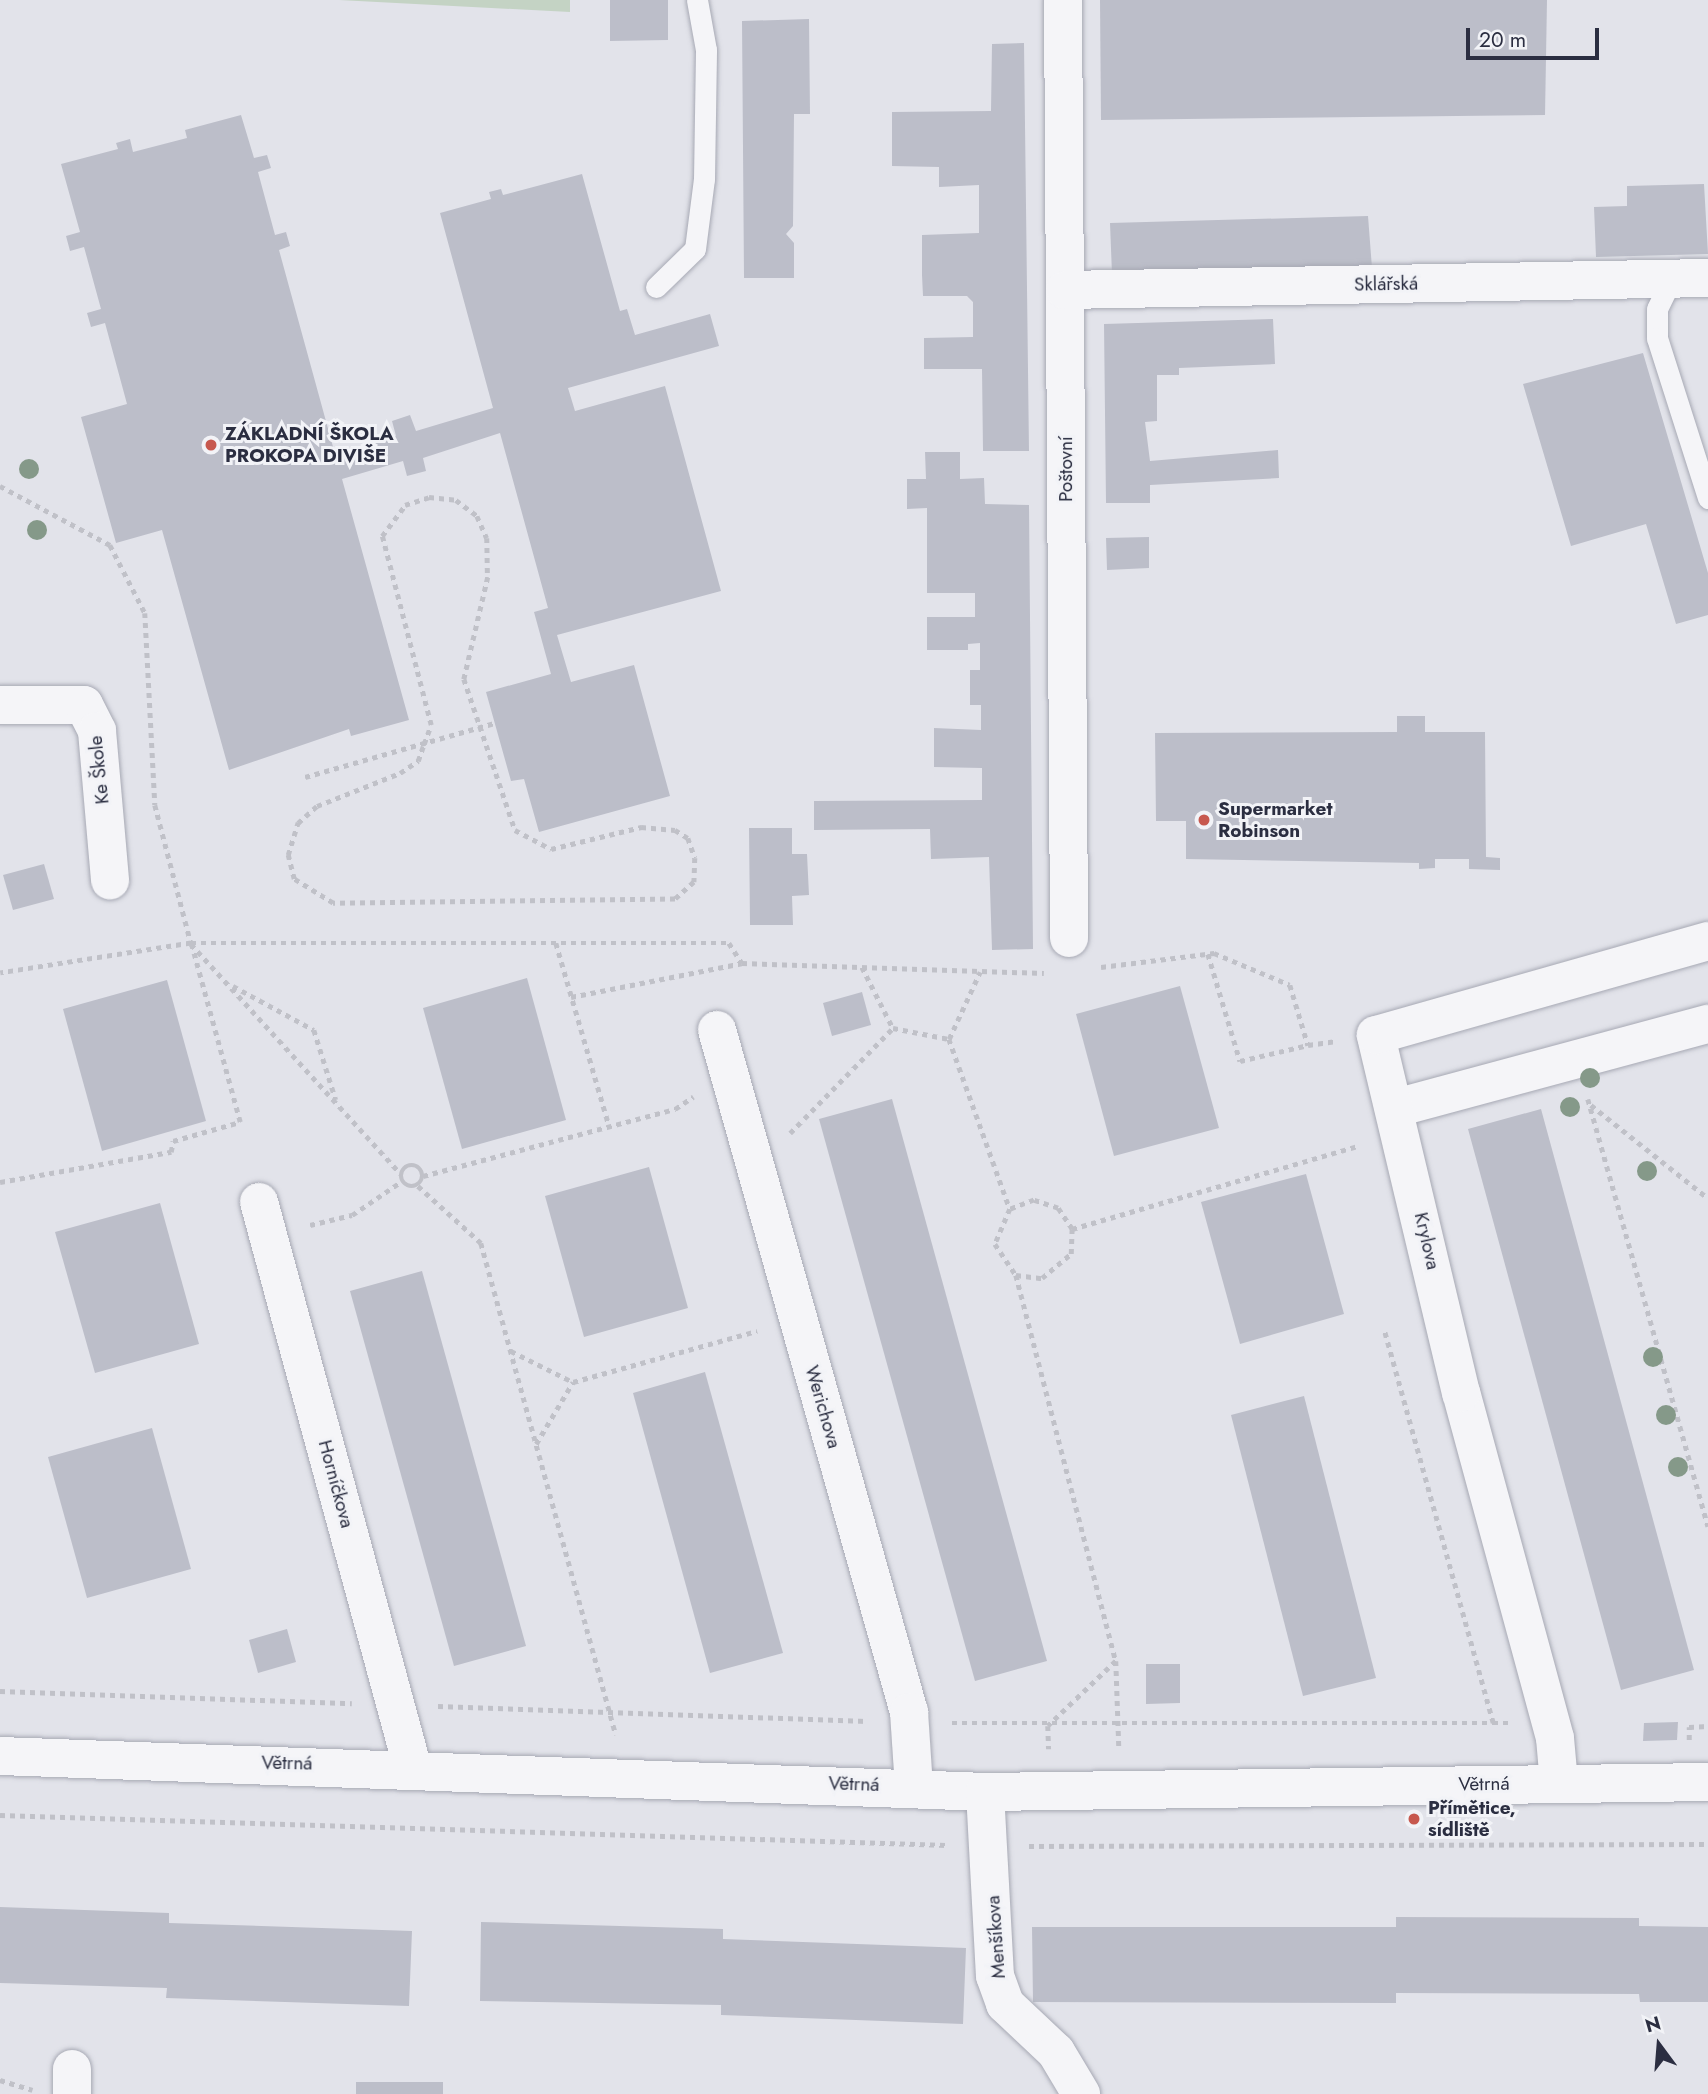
<!DOCTYPE html>
<meta charset="utf-8">
<style>
body{margin:0}
#map{position:relative;width:1708px;height:2094px;overflow:hidden;background:#e2e3ea;font-family:Jost,sans-serif}
div>[style]{position:absolute}
[style*='--x']{left:calc(var(--x)*1px);top:calc(var(--y)*1px);width:calc(var(--w)*1px);rotate:calc(var(--a)*1deg)}
.green>*{inset:0;background:#c4d3c4}
.building>*{inset:0;background:#bcbec9}
.path>*{height:4.5px;margin-top:-2.25px;transform-origin:0;background:repeating-linear-gradient(90deg,#c0c1c8 0 5px,transparent 0 10px)}
.path>.ring{margin:-2.25px;padding:0;box-sizing:content-box;background:none;border:4.5px solid #c0c1c8;border-radius:50%}
.roads{filter:drop-shadow(0 0 2px #a7a9b4) drop-shadow(0 0 2px #a7a9b4)}
.service>*{height:21px;margin:-10.5px;padding:0 10.5px;transform-origin:10.5px;border-radius:10.5px;background:#f5f5f8}
.minor>*{height:38px;margin:-19px;padding:0 19px;transform-origin:19px;border-radius:19px;background:#f5f5f8}
.trees>*{width:20px;height:20px;margin:-10px;border-radius:50%;background:#859989}
.dots>*{width:19px;height:19px;translate:-50% -50%;box-sizing:border-box;border:4px solid #f2f3f7;border-radius:50%}
span{translate:-50% -50%;white-space:nowrap;text-align:center;line-height:1.15;-webkit-text-stroke:6px #f2f3f7;paint-order:stroke}
.street-label{font-size:19px;color:#2b2e41}
.poi-label{font-size:19px;color:#2b2e41;font-weight:700}
.left{translate:0 -50%;text-align:left}
.north{position:absolute;left:1624px;top:2010px;width:70px;height:70px;-webkit-text-stroke:5px #f2f3f7;paint-order:stroke;rotate:344deg;font-size:19px;font-weight:700;line-height:28px;text-align:center;color:#2b2e41}
.north::after{content:'';display:block;margin:auto;width:24px;height:32px;background:#2b2e41;clip-path:polygon(50% 0,100% 100%,50% 72%,0 100%)}
.scale{position:absolute;left:1466px;top:28px;width:133px;height:32px;box-sizing:border-box;border:4px solid #2b2e41;border-top:0;padding-left:9px;font-size:21px;line-height:24px;white-space:nowrap;color:#2b2e41;-webkit-text-stroke:5px #f2f3f7;paint-order:stroke}
</style>
<div id="map">
<div class="green">
<div style="clip-path:polygon(339px 0,570px 0,570px 12px)"></div>
</div>
<div class="building">
<div style="clip-path:polygon(610px 0,668px 0,668px 40px,610px 41px)"></div>
<div style="clip-path:polygon(1100px 0,1547px 0,1545px 115px,1101px 120px)"></div>
<div style="clip-path:polygon(809px 19px,810px 114px,794px 114px,793px 226px,786px 234px,794px 243px,794px 278px,744px 278px,742px 21px)"></div>
<div style="clip-path:polygon(1024px 43px,1029px 451px,983px 451px,982px 369px,924px 369px,924px 338px,973px 337px,973px 302px,967px 296px,923px 296px,922px 275px,922px 235px,979px 233px,979px 185px,939px 187px,939px 167px,892px 166px,892px 112px,991px 111px,992px 44px)"></div>
<div style="clip-path:polygon(241px 115px,254px 158px,267px 155px,271px 168px,258px 172px,275px 235px,286px 232px,290px 246px,279px 250px,335px 454px,396px 436px,392px 421px,410px 415px,416px 431px,493px 408px,440px 213px,491px 199px,489px 192px,501px 189px,503px 195px,582px 174px,620px 311px,627px 309px,635px 335px,710px 314px,719px 346px,568px 388px,575px 411px,665px 386px,721px 591px,557px 635px,571px 682px,634px 665px,670px 796px,539px 832px,524px 779px,511px 781px,486px 692px,551px 674px,534px 612px,548px 608px,500px 433px,423px 458px,426px 471px,407px 476px,403px 461px,342px 479px,409px 720px,351px 736px,349px 729px,229px 770px,162px 530px,116px 543px,81px 417px,127px 404px,105px 323px,91px 327px,87px 313px,101px 309px,84px 247px,70px 251px,66px 236px,80px 232px,61px 164px,118px 149px,116px 143px,130px 139px,133px 152px,187px 138px,185px 130px)"></div>
<div style="clip-path:polygon(1704px 184px,1708px 254px,1596px 257px,1594px 207px,1627px 206px,1627px 186px)"></div>
<div style="clip-path:polygon(1368px 216px,1372px 268px,1112px 274px,1110px 223px)"></div>
<div style="clip-path:polygon(1273px 319px,1275px 364px,1179px 368px,1179px 375px,1157px 375px,1157px 421px,1145px 422px,1150px 461px,1278px 450px,1279px 478px,1150px 485px,1150px 503px,1106px 503px,1104px 324px)"></div>
<div style="clip-path:polygon(1643px 353px,1708px 573px,1708px 615px,1676px 624px,1646px 524px,1571px 546px,1523px 384px)"></div>
<div style="clip-path:polygon(925px 452px,960px 452px,960px 479px,984px 478px,985px 504px,1029px 505px,1033px 949px,992px 950px,989px 857px,931px 859px,930px 829px,814px 830px,814px 801px,982px 800px,982px 768px,934px 767px,934px 728px,981px 730px,981px 705px,970px 705px,970px 670px,980px 670px,980px 643px,968px 644px,968px 650px,927px 650px,927px 617px,975px 617px,975px 593px,927px 593px,927px 508px,907px 509px,907px 479px,926px 479px)"></div>
<div style="clip-path:polygon(1149px 537px,1149px 568px,1107px 570px,1106px 538px)"></div>
<div style="clip-path:polygon(1397px 716px,1425px 716px,1425px 732px,1485px 732px,1486px 857px,1500px 858px,1500px 870px,1469px 869px,1469px 859px,1435px 859px,1435px 868px,1419px 869px,1419px 863px,1186px 859px,1186px 821px,1156px 821px,1155px 733px,1397px 732px)"></div>
<div style="clip-path:polygon(749px 828px,792px 828px,792px 854px,807px 854px,809px 895px,792px 896px,793px 925px,750px 925px)"></div>
<div style="clip-path:polygon(44px 864px,54px 899px,13px 910px,3px 875px)"></div>
<div style="clip-path:polygon(527px 978px,566px 1120px,462px 1149px,423px 1008px)"></div>
<div style="clip-path:polygon(167px 980px,206px 1121px,102px 1151px,63px 1009px)"></div>
<div style="clip-path:polygon(1180px 986px,1219px 1128px,1114px 1156px,1076px 1014px)"></div>
<div style="clip-path:polygon(862px 992px,871px 1025px,832px 1036px,823px 1003px)"></div>
<div style="clip-path:polygon(892px 1099px,1047px 1661px,975px 1681px,819px 1119px)"></div>
<div style="clip-path:polygon(1541px 1109px,1694px 1670px,1621px 1690px,1468px 1129px)"></div>
<div style="clip-path:polygon(649px 1167px,688px 1308px,584px 1337px,545px 1196px)"></div>
<div style="clip-path:polygon(1306px 1174px,1344px 1314px,1240px 1344px,1201px 1202px)"></div>
<div style="clip-path:polygon(160px 1203px,199px 1344px,95px 1373px,55px 1232px)"></div>
<div style="clip-path:polygon(422px 1271px,526px 1646px,454px 1666px,350px 1291px)"></div>
<div style="clip-path:polygon(705px 1372px,783px 1653px,710px 1673px,633px 1393px)"></div>
<div style="clip-path:polygon(1304px 1396px,1376px 1678px,1303px 1696px,1231px 1415px)"></div>
<div style="clip-path:polygon(152px 1428px,191px 1569px,87px 1598px,48px 1457px)"></div>
<div style="clip-path:polygon(287px 1629px,296px 1662px,258px 1673px,249px 1640px)"></div>
<div style="clip-path:polygon(1146px 1664px,1180px 1664px,1180px 1703px,1146px 1704px)"></div>
<div style="clip-path:polygon(1678px 1722px,1677px 1740px,1643px 1741px,1644px 1723px)"></div>
<div style="clip-path:polygon(0 1907px,169px 1913px,169px 1923px,412px 1931px,409px 2006px,166px 1998px,167px 1988px,0 1983px)"></div>
<div style="clip-path:polygon(1396px 1917px,1639px 1918px,1639px 1926px,1708px 1927px,1708px 2002px,1640px 2002px,1639px 1994px,1396px 1993px,1396px 2003px,1033px 2002px,1032px 1927px,1396px 1927px)"></div>
<div style="clip-path:polygon(481px 1922px,723px 1929px,723px 1939px,966px 1948px,963px 2024px,721px 2015px,721px 2005px,480px 2001px)"></div>
<div style="clip-path:polygon(356px 2082px,443px 2082px,443px 2094px,356px 2094px)"></div>
</div>
<div class="path">
<div style="--x:0;--y:486;--w:125;--a:28.2"></div>
<div style="--x:110;--y:545;--w:76;--a:62.8"></div>
<div style="--x:145;--y:613;--w:192;--a:87"></div>
<div style="--x:155;--y:805;--w:143;--a:75.4"></div>
<div style="--x:191;--y:943;--w:193;--a:171.1"></div>
<div style="--x:429;--y:497;--w:27;--a:6"></div>
<div style="--x:456;--y:500;--w:26;--a:37"></div>
<div style="--x:477;--y:516;--w:24;--a:66"></div>
<div style="--x:487;--y:538;--w:39;--a:89"></div>
<div style="--x:488;--y:577;--w:105;--a:103.2"></div>
<div style="--x:464;--y:679;--w:159;--a:71.3"></div>
<div style="--x:515;--y:830;--w:41;--a:27.8"></div>
<div style="--x:551;--y:849;--w:93;--a:-13.7"></div>
<div style="--x:641;--y:827;--w:34;--a:5"></div>
<div style="--x:675;--y:830;--w:15;--a:32"></div>
<div style="--x:688;--y:838;--w:21;--a:71"></div>
<div style="--x:695;--y:858;--w:24;--a:92"></div>
<div style="--x:694;--y:882;--w:25;--a:138"></div>
<div style="--x:675;--y:899;--w:342;--a:179.3"></div>
<div style="--x:333;--y:903;--w:46;--a:-148.4"></div>
<div style="--x:294;--y:879;--w:25;--a:-104"></div>
<div style="--x:288;--y:855;--w:34;--a:-73"></div>
<div style="--x:298;--y:823;--w:25;--a:-42"></div>
<div style="--x:317;--y:806;--w:89;--a:-21.7"></div>
<div style="--x:400;--y:773;--w:22;--a:-34"></div>
<div style="--x:418;--y:761;--w:18;--a:-71"></div>
<div style="--x:424;--y:744;--w:20;--a:-70"></div>
<div style="--x:431;--y:725;--w:195;--a:-104.5"></div>
<div style="--x:382;--y:536;--w:39;--a:-53"></div>
<div style="--x:405;--y:505;--w:25;--a:-18"></div>
<div style="--x:305;--y:777;--w:198;--a:-15.9"></div>
<div style="--x:191;--y:943;--w:538;--a:0"></div>
<div style="--x:729;--y:943;--w:24;--a:57"></div>
<div style="--x:742;--y:963;--w:302;--a:1.9"></div>
<div style="--x:556;--y:943;--w:191;--a:73.8"></div>
<div style="--x:191;--y:944;--w:311;--a:47.6"></div>
<div style="--x:1208;--y:954;--w:112;--a:73.3"></div>
<div style="--x:1240;--y:1061;--w:70;--a:-13.2"></div>
<div style="--x:862;--y:967;--w:68;--a:63.1"></div>
<div style="--x:893;--y:1028;--w:57;--a:11.1"></div>
<div style="--x:949;--y:1039;--w:74;--a:-65.2"></div>
<div style="--x:1101;--y:967;--w:114;--a:-7.1"></div>
<div style="--x:1214;--y:953;--w:82;--a:22.8"></div>
<div style="--x:1290;--y:985;--w:63;--a:73.3"></div>
<div style="--x:1308;--y:1045;--w:27;--a:-8"></div>
<div style="--x:233;--y:986;--w:92;--a:28.5"></div>
<div style="--x:314;--y:1030;--w:73;--a:72.6"></div>
<div style="--x:571;--y:997;--w:174;--a:-11.2"></div>
<div style="--x:949;--y:1039;--w:181;--a:70.3"></div>
<div style="--x:1588;--y:1099;--w:444;--a:74.3"></div>
<div style="--x:1591;--y:1105;--w:149;--a:38.5"></div>
<div style="--x:790;--y:1133;--w:147;--a:-45.6"></div>
<div class="ring" style="left:401px;top:1165px;width:17.5px;height:17.5px"></div>
<div style="--x:423;--y:1176;--w:261;--a:-14.9"></div>
<div style="--x:675;--y:1109;--w:22;--a:-34"></div>
<div style="--x:0;--y:1182;--w:174;--a:-10"></div>
<div style="--x:171;--y:1152;--w:11;--a:-80"></div>
<div style="--x:173;--y:1141;--w:70;--a:-15.8"></div>
<div style="--x:240;--y:1122;--w:186;--a:-105.3"></div>
<div style="--x:418;--y:1186;--w:85;--a:42.1"></div>
<div style="--x:481;--y:1243;--w:510;--a:74.66"></div>
<div style="--x:310;--y:1225;--w:43;--a:-13.4"></div>
<div style="--x:352;--y:1215;--w:60;--a:-34.2"></div>
<div style="--x:1072;--y:1229;--w:298;--a:-16.2"></div>
<div style="--x:1016;--y:1275;--w:26;--a:7"></div>
<div style="--x:1042;--y:1278;--w:38;--a:-40"></div>
<div style="--x:1071;--y:1254;--w:25;--a:-88"></div>
<div style="--x:1072;--y:1229;--w:25;--a:-124"></div>
<div style="--x:1058;--y:1208;--w:25;--a:-162"></div>
<div style="--x:1034;--y:1200;--w:26;--a:159"></div>
<div style="--x:1010;--y:1209;--w:38;--a:113"></div>
<div style="--x:995;--y:1244;--w:37;--a:56"></div>
<div style="--x:1016;--y:1275;--w:399;--a:75.5"></div>
<div style="--x:1116;--y:1661;--w:94;--a:136.3"></div>
<div style="--x:1048;--y:1726;--w:23;--a:88"></div>
<div style="--x:511;--y:1351;--w:69;--a:26.6"></div>
<div style="--x:536;--y:1444;--w:72;--a:-59.2"></div>
<div style="--x:573;--y:1382;--w:191;--a:-15.5"></div>
<div style="--x:1116;--y:1661;--w:86;--a:88"></div>
<div style="--x:0;--y:1691;--w:352;--a:2"></div>
<div style="--x:438;--y:1706;--w:429;--a:2"></div>
<div style="--x:952;--y:1723;--w:541;--a:0"></div>
<div style="--x:1493;--y:1723;--w:408;--a:-105.5"></div>
<div style="--x:1493;--y:1723;--w:16;--a:0"></div>
<div style="--x:1689;--y:1740;--w:13;--a:-90"></div>
<div style="--x:1689;--y:1727;--w:19;--a:-3"></div>
<div style="--x:0;--y:1815;--w:947;--a:1.81"></div>
<div style="--x:1029;--y:1846;--w:679;--a:-0.17"></div>
<div style="--x:0;--y:2080;--w:34;--a:17"></div>
</div>
<div class="roads">
<div class="service">
<div style="--x:1672;--y:278;--w:34;--a:116"></div>
<div style="--x:1657;--y:309;--w:29;--a:90"></div>
<div style="--x:1657;--y:338;--w:168;--a:72.3"></div>
<div style="--x:656;--y:287;--w:54;--a:-44.3"></div>
<div style="--x:695;--y:249;--w:71;--a:-82.7"></div>
<div style="--x:704;--y:179;--w:129;--a:-89.1"></div>
<div style="--x:706;--y:50;--w:51;--a:-100.2"></div>
</div>
<div class="minor">
<div style="--x:1063;--y:0;--w:938;--a:89.63"></div>
<div style="--x:1065;--y:290;--w:643;--a:-1.07"></div>
<div style="--x:0;--y:705;--w:84;--a:0"></div>
<div style="--x:84;--y:705;--w:29;--a:63"></div>
<div style="--x:97;--y:731;--w:150;--a:85"></div>
<div style="--x:717;--y:1030;--w:709;--a:74.28"></div>
<div style="--x:909;--y:1712;--w:75;--a:86.2"></div>
<div style="--x:1396;--y:1108;--w:323;--a:-15.1"></div>
<div style="--x:259;--y:1202;--w:584;--a:74.82"></div>
<div style="--x:0;--y:1756;--w:986;--a:2.09"></div>
<div style="--x:985;--y:1792;--w:723;--a:-0.79"></div>
<div style="--x:1559;--y:1783;--w:45;--a:-95.1"></div>
<div style="--x:1555;--y:1738;--w:358;--a:-105.2"></div>
<div style="--x:1461;--y:1393;--w:368;--a:-103.4"></div>
<div style="--x:1376;--y:1035;--w:345;--a:-15.8"></div>
<div style="--x:985;--y:1792;--w:184;--a:86.9"></div>
<div style="--x:995;--y:1976;--w:30;--a:70"></div>
<div style="--x:1005;--y:2004;--w:70;--a:43.3"></div>
<div style="--x:1056;--y:2052;--w:49;--a:59.2"></div>
<div style="--x:72;--y:2094;--w:25;--a:-90"></div>
</div>
</div>
<div class="trees">
<div style="left:29px;top:469px"></div>
<div style="left:37px;top:530px"></div>
<div style="left:1590px;top:1078px"></div>
<div style="left:1570px;top:1107px"></div>
<div style="left:1647px;top:1171px"></div>
<div style="left:1653px;top:1357px"></div>
<div style="left:1666px;top:1415px"></div>
<div style="left:1678px;top:1467px"></div>
</div>
<div class="dots">
<div style="left:211px;top:445px;background:#c7584e"></div>
<div style="left:1204px;top:820px;background:#c7584e"></div>
<div style="left:1414px;top:1819px;background:#c7584e"></div>
</div>
<div class="street-label">
<span style="left:1386px;top:284px;rotate:-1deg">Sklářská</span>
<span style="left:1066px;top:469px;rotate:-90deg">Poštovní</span>
<span style="left:99px;top:770px;rotate:-96deg">Ke Škole</span>
<span style="left:1427px;top:1241px;rotate:77deg">Krylova</span>
<span style="left:823px;top:1407px;rotate:74deg">Werichova</span>
<span style="left:336px;top:1484px;rotate:75deg">Horníčkova</span>
<span style="left:287px;top:1763px;rotate:1deg">Větrná</span>
<span style="left:854px;top:1784px;rotate:2deg">Větrná</span>
<span style="left:1484px;top:1784px;rotate:-1deg">Větrná</span>
<span style="left:996px;top:1937px;rotate:-94deg">Menšíkova</span>
</div>
<div class="poi-label">
<span class="left" style="left:225px;top:445px">ZÁKLADNÍ ŠKOLA<br>PROKOPA DIVIŠE</span>
<span class="left" style="left:1218px;top:820px">Supermarket<br>Robinson</span>
<span class="left" style="left:1428px;top:1819px">Přímětice,<br>sídliště</span>
</div>
<div class="north">N</div>
<div class="scale">20 m</div>
</div>
